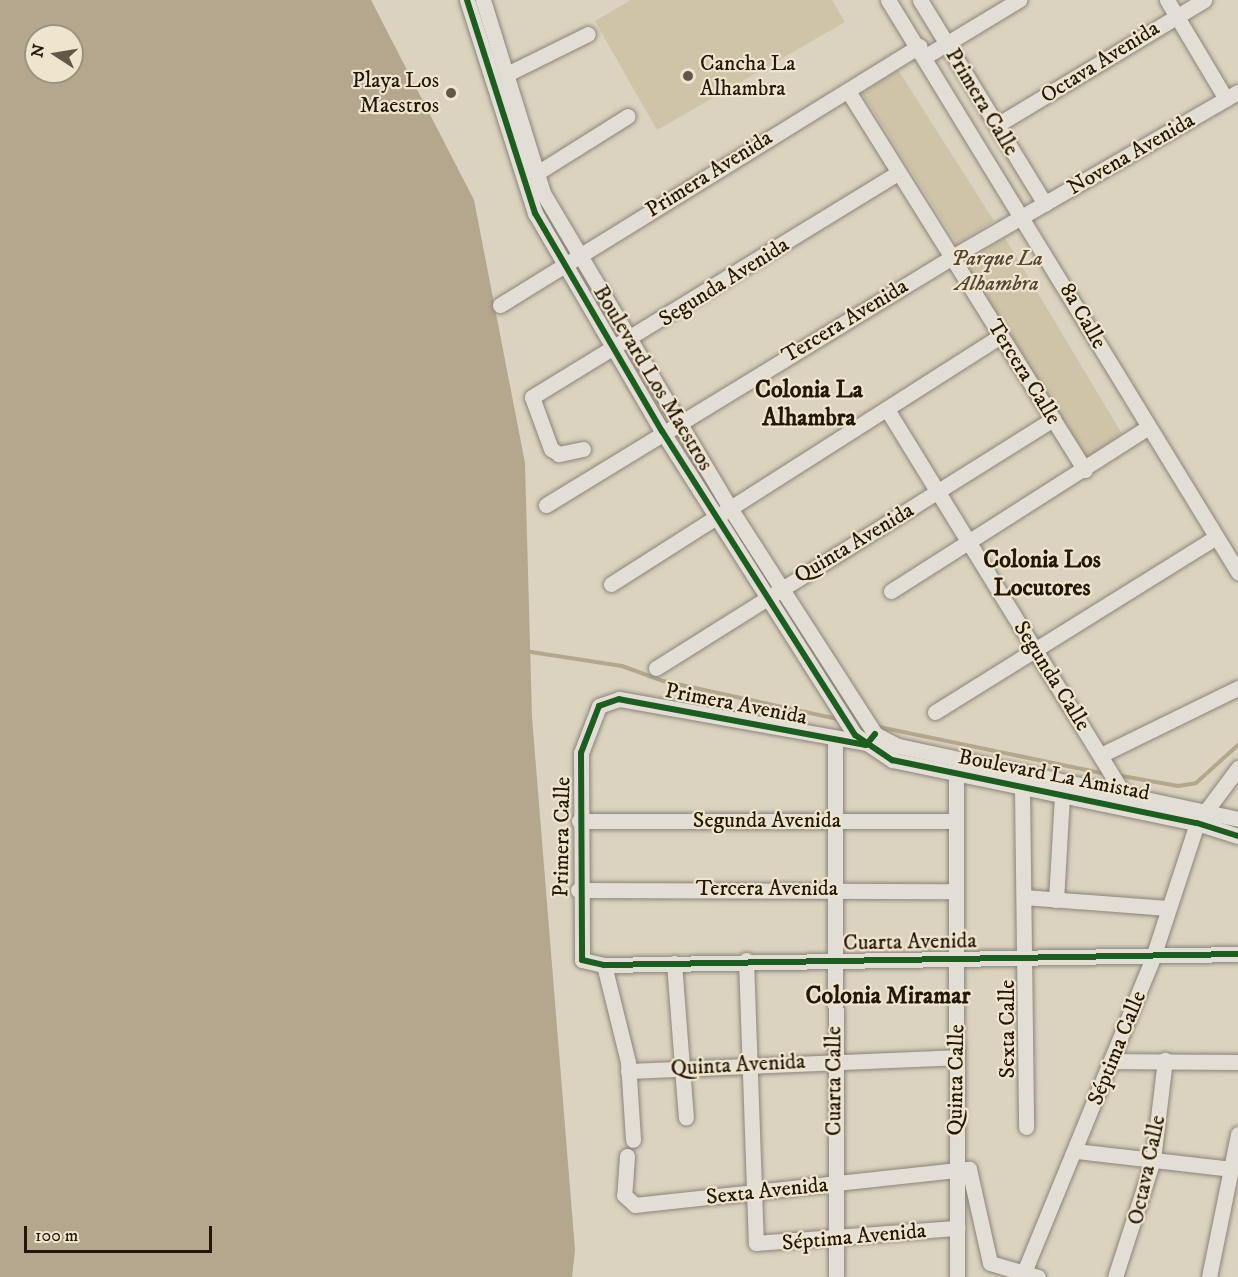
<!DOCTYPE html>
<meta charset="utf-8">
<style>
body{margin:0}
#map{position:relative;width:1238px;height:1277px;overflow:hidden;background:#dbd2bf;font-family:"IM FELL DW Pica",serif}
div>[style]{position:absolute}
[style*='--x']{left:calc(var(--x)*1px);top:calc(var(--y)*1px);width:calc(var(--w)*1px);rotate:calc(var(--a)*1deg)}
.green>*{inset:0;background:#cfc3a8}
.water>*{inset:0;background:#b4a78e}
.stream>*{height:4px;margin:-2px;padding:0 2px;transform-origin:2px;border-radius:2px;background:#b4a78e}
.roads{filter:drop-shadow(0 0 2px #8b8478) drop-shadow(0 0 2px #8b8478)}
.minor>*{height:15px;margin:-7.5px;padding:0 7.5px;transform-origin:7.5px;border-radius:7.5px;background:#e3ded5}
.cycleway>*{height:6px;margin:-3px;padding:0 3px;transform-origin:3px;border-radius:3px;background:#1b5e20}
.dots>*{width:16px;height:16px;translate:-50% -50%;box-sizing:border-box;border:3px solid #efe4ce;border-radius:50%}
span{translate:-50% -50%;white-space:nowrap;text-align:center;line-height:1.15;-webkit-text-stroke:4.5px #efe4ce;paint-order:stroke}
.street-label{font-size:22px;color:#231707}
.poi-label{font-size:22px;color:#231707}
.left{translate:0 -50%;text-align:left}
.right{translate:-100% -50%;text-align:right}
.park-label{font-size:22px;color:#544732;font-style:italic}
.neighbourhood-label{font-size:24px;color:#231707;font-weight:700}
.north{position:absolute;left:24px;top:24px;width:60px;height:60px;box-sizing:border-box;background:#efe4ce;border:2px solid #9d927e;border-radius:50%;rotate:282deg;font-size:16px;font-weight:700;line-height:24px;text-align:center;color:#231707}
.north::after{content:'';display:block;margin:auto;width:21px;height:27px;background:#635847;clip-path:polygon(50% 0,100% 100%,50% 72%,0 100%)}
.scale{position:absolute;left:24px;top:1226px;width:188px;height:27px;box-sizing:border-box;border:3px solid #231707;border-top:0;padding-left:8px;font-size:18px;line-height:21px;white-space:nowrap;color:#231707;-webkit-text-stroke:4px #efe4ce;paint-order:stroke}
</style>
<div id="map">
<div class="green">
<div style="clip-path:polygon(631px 0,832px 0,845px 22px,657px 130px,595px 21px)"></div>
<div style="clip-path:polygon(898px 70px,994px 221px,957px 244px,862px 93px)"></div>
<div style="clip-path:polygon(1005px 238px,1122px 434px,1086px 460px,964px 262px)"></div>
</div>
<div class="water">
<div style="clip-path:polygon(evenodd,0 0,371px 0,474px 200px,525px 463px,532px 717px,575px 1250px,572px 1277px,0 1277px,0 0,36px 36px,72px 36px,72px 72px,36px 72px,36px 36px)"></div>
</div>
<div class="stream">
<div style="--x:531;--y:652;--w:92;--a:8.7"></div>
<div style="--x:622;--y:666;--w:44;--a:20.1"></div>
<div style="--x:663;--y:681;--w:178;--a:12.3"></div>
<div style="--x:879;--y:727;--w:227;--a:11.7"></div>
<div style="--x:1122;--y:776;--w:57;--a:10.1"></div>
<div style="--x:1178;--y:786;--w:18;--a:-9"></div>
<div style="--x:1196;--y:783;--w:57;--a:-42.1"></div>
</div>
<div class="roads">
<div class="minor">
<div style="--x:467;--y:0;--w:224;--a:72.3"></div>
<div style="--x:535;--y:213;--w:252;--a:59.8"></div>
<div style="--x:662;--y:431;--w:360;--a:57.6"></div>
<div style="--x:855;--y:735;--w:45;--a:34"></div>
<div style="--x:892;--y:760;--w:311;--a:11.7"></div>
<div style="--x:1197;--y:823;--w:43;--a:17.6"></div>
<div style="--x:483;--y:0;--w:202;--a:72.7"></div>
<div style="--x:543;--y:193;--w:366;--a:59.3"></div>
<div style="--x:730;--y:508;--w:269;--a:57.3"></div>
<div style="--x:875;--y:734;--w:26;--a:28"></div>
<div style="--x:898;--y:746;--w:348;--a:12.1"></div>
<div style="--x:888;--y:0;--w:671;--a:58.54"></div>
<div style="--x:920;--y:0;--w:239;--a:58.5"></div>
<div style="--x:1167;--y:0;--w:115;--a:59.2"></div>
<div style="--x:926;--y:56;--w:109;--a:-31.1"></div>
<div style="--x:507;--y:74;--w:90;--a:-26.3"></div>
<div style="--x:848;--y:91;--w:447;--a:58"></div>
<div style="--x:997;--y:125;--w:242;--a:-31.1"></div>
<div style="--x:537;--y:173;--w:107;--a:-32.1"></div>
<div style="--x:500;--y:305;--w:493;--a:-31.7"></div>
<div style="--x:888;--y:411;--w:445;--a:58.4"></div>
<div style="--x:583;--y:449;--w:25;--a:168"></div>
<div style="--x:559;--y:454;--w:9;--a:-148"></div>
<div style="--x:551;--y:449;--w:55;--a:-110.1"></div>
<div style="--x:532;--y:397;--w:430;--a:-31.5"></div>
<div style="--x:546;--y:505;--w:476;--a:-31.4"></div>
<div style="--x:952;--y:257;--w:330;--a:-30"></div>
<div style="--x:611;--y:584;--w:462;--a:-32.5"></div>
<div style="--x:891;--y:591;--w:305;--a:-32.5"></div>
<div style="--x:656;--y:668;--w:469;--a:-32.1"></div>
<div style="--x:935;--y:712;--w:329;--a:-31.9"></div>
<div style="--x:835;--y:742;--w:535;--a:89.89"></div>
<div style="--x:867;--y:743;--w:252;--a:-169.9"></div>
<div style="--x:619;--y:699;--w:21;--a:161"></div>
<div style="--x:599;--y:706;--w:50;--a:111"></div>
<div style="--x:581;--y:753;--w:207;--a:89.7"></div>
<div style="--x:582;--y:960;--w:23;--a:13"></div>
<div style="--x:604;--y:965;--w:634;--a:-0.99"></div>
<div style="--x:1101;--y:755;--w:153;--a:-26.1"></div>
<div style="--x:956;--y:774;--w:503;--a:89.89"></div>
<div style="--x:1022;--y:788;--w:339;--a:89.3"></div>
<div style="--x:579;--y:821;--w:376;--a:0"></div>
<div style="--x:578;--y:890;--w:377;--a:0.2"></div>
<div style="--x:1024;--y:897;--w:144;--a:4.4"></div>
<div style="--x:1056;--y:900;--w:105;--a:-86.7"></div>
<div style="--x:746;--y:960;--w:283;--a:88"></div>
<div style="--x:756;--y:1243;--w:202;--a:-4.3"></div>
<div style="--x:674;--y:963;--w:155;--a:85.6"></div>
<div style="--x:604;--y:965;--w:100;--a:76.1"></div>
<div style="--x:628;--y:1062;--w:78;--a:86.3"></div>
<div style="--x:1112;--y:1061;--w:126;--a:0.5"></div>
<div style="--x:628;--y:1071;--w:328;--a:-2.4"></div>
<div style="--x:1076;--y:1151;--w:156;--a:6.6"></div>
<div style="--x:627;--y:1156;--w:39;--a:94"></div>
<div style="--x:624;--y:1195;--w:15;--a:42"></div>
<div style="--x:635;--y:1205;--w:336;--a:-6.2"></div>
<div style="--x:969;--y:1169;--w:96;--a:77.4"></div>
<div style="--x:990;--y:1263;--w:50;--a:16.3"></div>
<div style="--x:1022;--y:1277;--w:346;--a:-67.7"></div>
<div style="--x:1153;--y:957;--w:141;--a:-71.8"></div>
<div style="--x:1197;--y:823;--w:69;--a:-53.3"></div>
<div style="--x:1115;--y:1277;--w:123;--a:-72"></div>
<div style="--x:1153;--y:1160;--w:101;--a:-83.2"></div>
<div style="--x:1209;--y:1277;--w:146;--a:-78.5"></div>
</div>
</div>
<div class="cycleway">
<div style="--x:467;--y:0;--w:224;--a:72.3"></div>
<div style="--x:535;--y:213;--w:252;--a:59.8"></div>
<div style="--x:662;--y:431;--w:360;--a:57.6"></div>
<div style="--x:855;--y:735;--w:45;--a:34"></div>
<div style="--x:892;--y:760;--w:311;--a:11.7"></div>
<div style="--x:1197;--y:823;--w:43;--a:17.6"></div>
<div style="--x:875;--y:734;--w:14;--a:129"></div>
<div style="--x:866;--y:745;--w:251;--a:-169.5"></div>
<div style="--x:619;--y:699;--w:21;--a:161"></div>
<div style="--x:599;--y:706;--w:50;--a:111"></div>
<div style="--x:581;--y:753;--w:207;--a:89.7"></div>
<div style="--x:582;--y:960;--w:23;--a:13"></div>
<div style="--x:604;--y:965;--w:634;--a:-0.99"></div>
</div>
<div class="dots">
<div style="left:688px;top:76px;background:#635847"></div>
<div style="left:451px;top:93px;background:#635847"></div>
</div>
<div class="street-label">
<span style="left:1100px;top:62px;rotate:-32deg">Octava Avenida</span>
<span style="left:982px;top:102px;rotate:59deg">Primera Calle</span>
<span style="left:1131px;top:154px;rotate:-30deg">Novena Avenida</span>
<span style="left:709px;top:174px;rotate:-32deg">Primera Avenida</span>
<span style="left:724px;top:282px;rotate:-32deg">Segunda Avenida</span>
<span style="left:1083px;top:316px;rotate:60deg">8a Calle</span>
<span style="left:845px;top:321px;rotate:-31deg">Tercera Avenida</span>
<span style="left:1024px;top:372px;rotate:58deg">Tercera Calle</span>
<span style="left:653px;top:378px;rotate:59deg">Boulevard Los Maestros</span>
<span style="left:854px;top:543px;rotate:-31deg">Quinta Avenida</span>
<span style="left:1052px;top:676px;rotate:58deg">Segunda Calle</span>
<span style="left:736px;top:704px;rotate:11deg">Primera Avenida</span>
<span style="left:1054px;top:775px;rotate:11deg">Boulevard La Amistad</span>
<span style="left:767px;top:821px">Segunda Avenida</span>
<span style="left:562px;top:837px;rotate:-89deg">Primera Calle</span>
<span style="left:767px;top:889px">Tercera Avenida</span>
<span style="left:910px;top:942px;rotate:-1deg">Cuarta Avenida</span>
<span style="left:1008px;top:1029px;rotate:-90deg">Sexta Calle</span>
<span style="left:1117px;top:1048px;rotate:-68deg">Séptima Calle</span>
<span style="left:738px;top:1065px;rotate:-3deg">Quinta Avenida</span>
<span style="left:956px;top:1080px;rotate:-89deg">Quinta Calle</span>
<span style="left:834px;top:1081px;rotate:-90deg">Cuarta Calle</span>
<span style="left:1147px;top:1170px;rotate:-78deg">Octava Calle</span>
<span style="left:767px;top:1191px;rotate:-6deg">Sexta Avenida</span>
<span style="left:854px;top:1237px;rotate:-5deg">Séptima Avenida</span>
</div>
<div class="poi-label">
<span class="left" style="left:700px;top:76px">Cancha La<br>Alhambra</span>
<span class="right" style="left:439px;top:93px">Playa Los<br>Maestros</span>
</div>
<div class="park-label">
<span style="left:997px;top:271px">Parque La<br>Alhambra</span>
</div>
<div class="neighbourhood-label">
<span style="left:809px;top:405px">Colonia La<br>Alhambra</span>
<span style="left:1042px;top:575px">Colonia Los<br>Locutores</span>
<span style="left:888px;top:997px">Colonia Miramar</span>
</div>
<div class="north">N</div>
<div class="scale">100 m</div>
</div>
